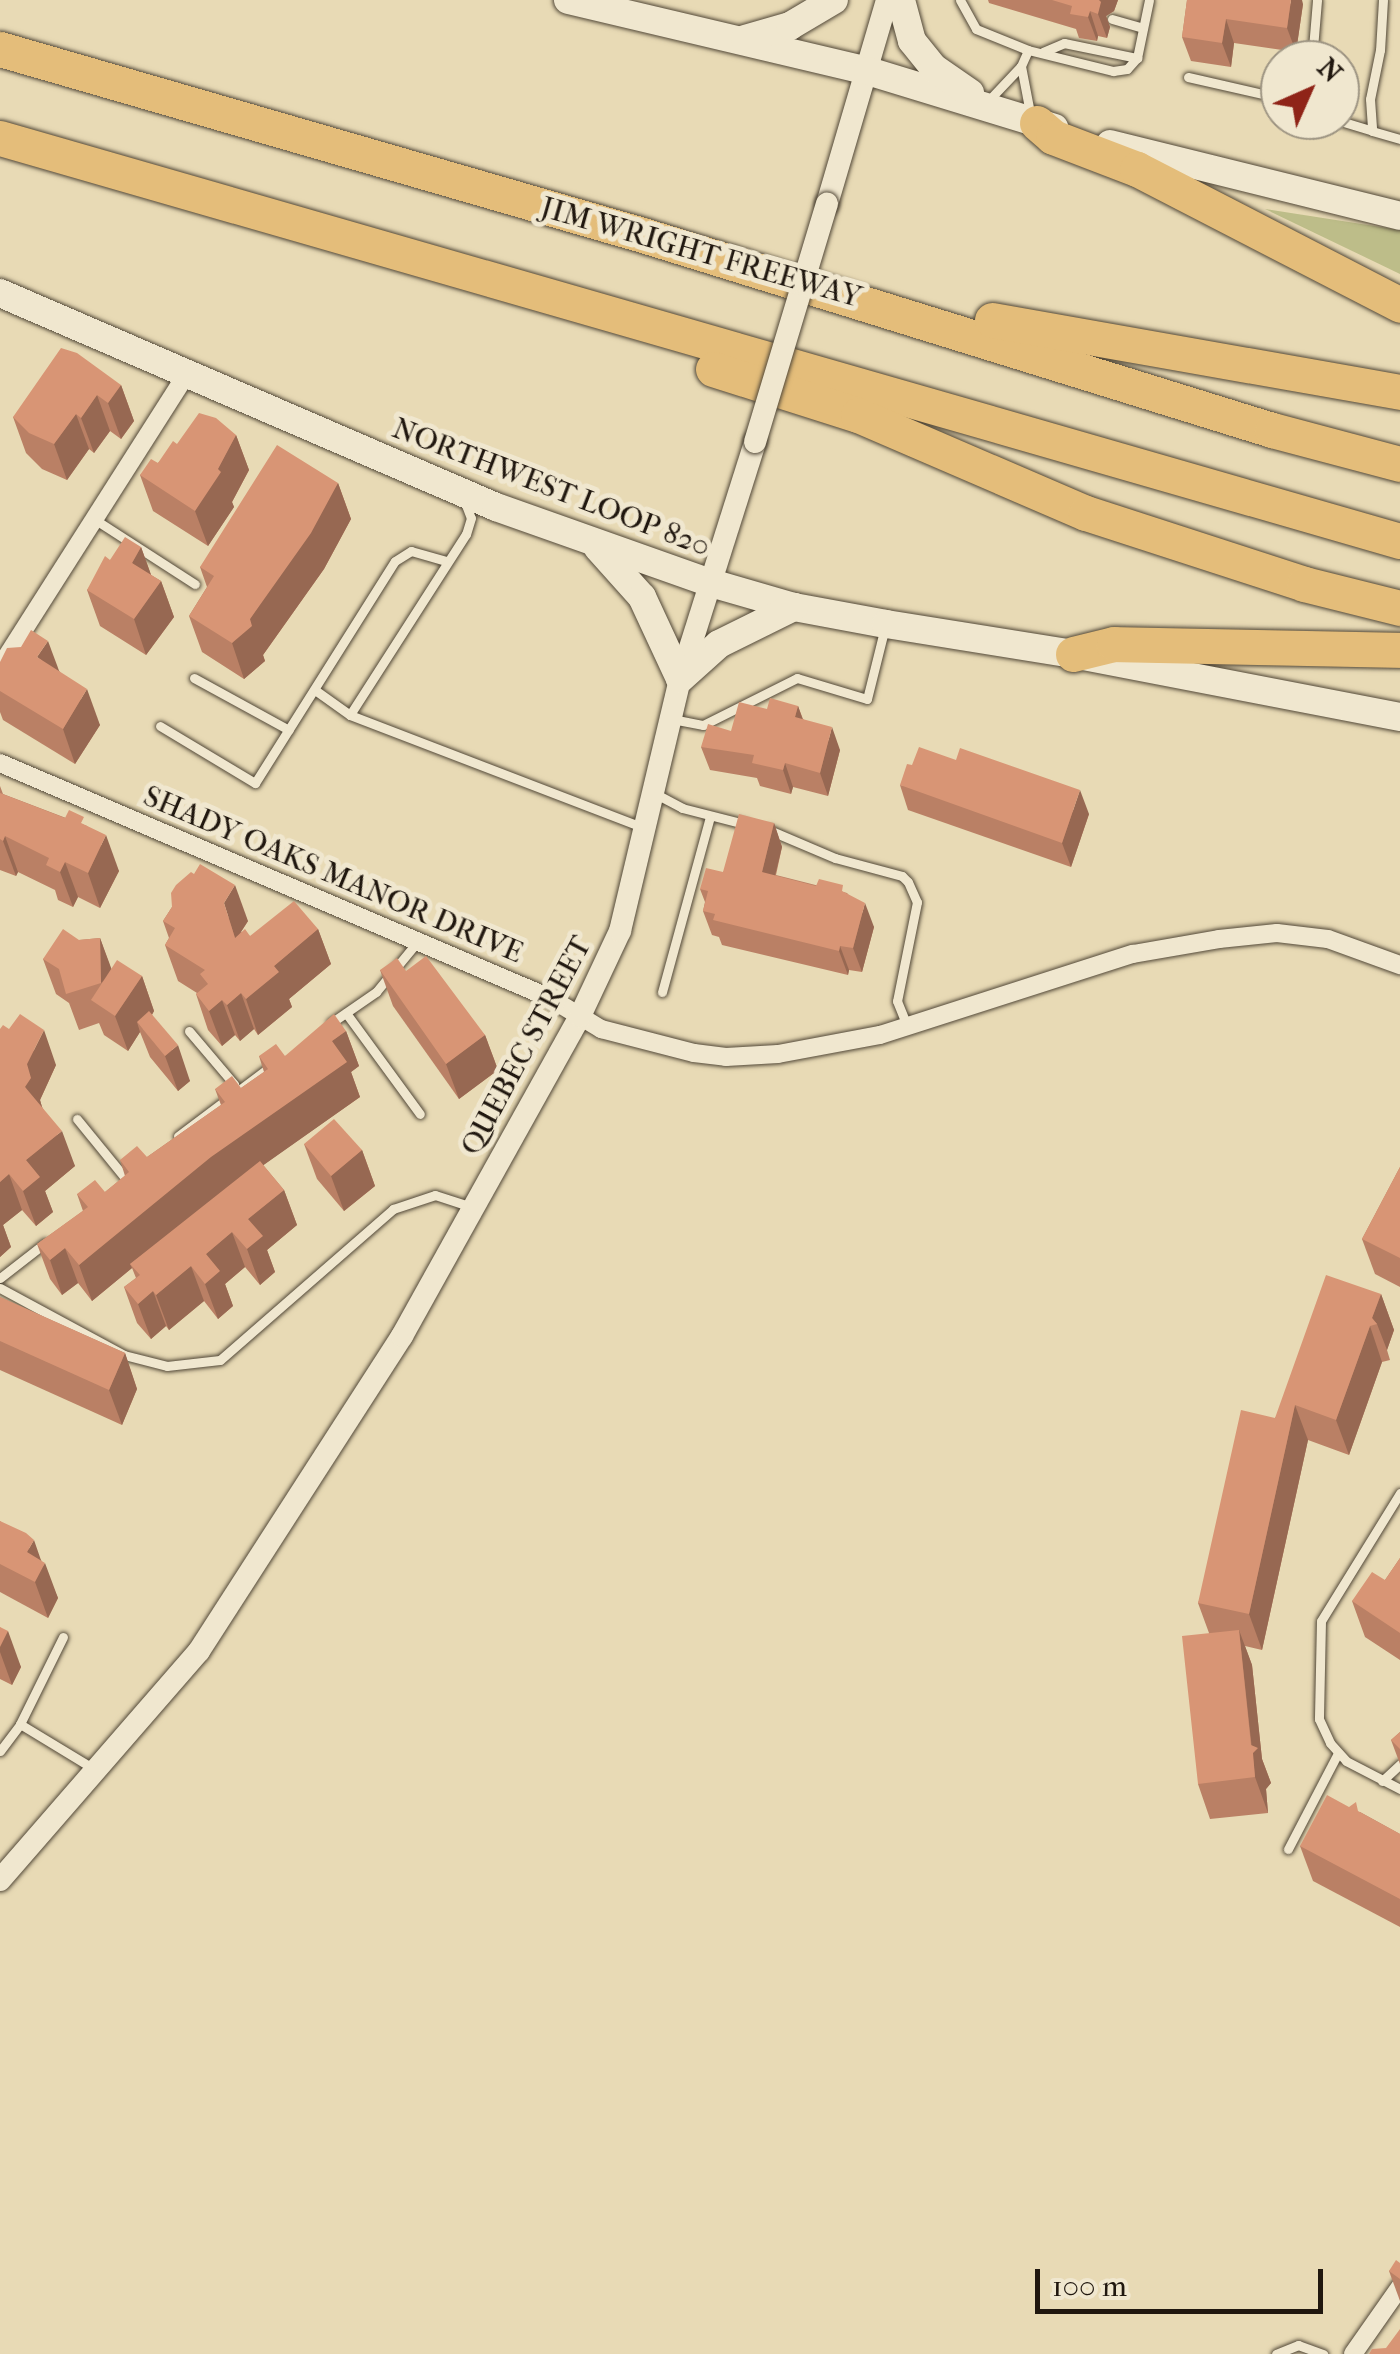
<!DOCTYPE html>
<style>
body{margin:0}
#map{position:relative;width:1400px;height:2354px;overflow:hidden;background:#e8dab5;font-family:"IM FELL French Canon",serif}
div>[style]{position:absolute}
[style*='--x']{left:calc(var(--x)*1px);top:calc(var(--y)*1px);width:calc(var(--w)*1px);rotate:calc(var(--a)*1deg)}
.green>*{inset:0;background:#bdbd89}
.roads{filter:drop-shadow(0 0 2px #524838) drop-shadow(0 0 2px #524838)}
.service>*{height:9px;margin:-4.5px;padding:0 4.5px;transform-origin:4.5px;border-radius:4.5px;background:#f0e7cf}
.minor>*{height:18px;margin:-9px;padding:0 9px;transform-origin:9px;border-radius:9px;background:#f0e7cf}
.tertiary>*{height:22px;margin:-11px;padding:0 11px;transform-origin:11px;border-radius:11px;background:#f0e7cf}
.secondary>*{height:28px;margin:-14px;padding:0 14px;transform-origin:14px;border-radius:14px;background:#f0e7cf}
.motorway>*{height:35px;margin:-17.5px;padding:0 17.5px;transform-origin:17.5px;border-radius:17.5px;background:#e4bd7a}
.bridges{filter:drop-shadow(0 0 2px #524838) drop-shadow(0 0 2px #524838)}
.tertiary-bridge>*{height:22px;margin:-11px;padding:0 11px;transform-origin:11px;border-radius:11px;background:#f0e7cf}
.wall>*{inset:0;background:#ba8065}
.shaded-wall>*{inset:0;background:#976852}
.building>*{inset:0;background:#d89575}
span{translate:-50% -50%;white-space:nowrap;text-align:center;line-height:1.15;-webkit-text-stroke:10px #f0e7cf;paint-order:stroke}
.street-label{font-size:30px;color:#20170f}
.north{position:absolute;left:1260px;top:40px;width:100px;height:100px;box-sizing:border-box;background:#f0e7cf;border:2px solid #9d9482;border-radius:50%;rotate:45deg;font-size:28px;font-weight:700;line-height:40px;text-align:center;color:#20170f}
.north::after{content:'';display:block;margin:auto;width:35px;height:45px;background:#8f2418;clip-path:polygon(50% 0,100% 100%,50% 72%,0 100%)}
.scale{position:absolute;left:1035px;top:2269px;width:288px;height:45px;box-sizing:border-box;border:5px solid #20170f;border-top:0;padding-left:12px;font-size:30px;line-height:35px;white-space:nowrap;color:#20170f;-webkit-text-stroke:8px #f0e7cf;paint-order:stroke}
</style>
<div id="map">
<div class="green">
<div style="clip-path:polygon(1265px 209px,1400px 230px,1400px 274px)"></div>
</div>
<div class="roads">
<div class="service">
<div style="--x:960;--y:0;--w:33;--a:61"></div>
<div style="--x:976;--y:29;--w:56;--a:22"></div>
<div style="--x:1028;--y:50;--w:88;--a:13.9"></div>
<div style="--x:1113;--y:71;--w:14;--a:-8"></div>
<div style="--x:1127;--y:69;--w:15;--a:-48"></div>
<div style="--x:1137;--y:58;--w:59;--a:-78.3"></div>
<div style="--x:1383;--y:0;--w:50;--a:93.4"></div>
<div style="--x:1380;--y:50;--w:50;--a:101.5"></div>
<div style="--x:1370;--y:99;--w:32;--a:86"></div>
<div style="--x:1372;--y:131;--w:29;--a:16"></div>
<div style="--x:1112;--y:19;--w:32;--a:16"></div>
<div style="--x:1043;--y:52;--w:23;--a:-23"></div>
<div style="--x:1064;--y:43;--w:75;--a:11.6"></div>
<div style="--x:1312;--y:60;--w:60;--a:-85.2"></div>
<div style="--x:1021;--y:66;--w:53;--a:79.1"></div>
<div style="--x:1188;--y:77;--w:94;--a:12.9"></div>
<div style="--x:988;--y:101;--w:48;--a:-46.7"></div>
<div style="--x:1021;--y:66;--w:17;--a:-66"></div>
<div style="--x:1337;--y:120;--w:37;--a:17"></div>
<div style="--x:464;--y:500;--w:19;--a:69"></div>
<div style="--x:471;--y:518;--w:17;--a:107"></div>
<div style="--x:466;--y:534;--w:215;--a:122.7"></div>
<div style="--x:350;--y:715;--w:313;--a:21"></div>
<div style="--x:94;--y:519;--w:120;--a:32.8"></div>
<div style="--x:194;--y:678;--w:108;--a:28.7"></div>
<div style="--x:315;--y:690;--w:43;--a:35.5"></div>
<div style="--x:672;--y:719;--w:32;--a:11"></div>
<div style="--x:703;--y:725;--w:105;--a:-26.6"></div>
<div style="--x:797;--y:678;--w:73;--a:16.7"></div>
<div style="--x:867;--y:699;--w:74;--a:-76"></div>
<div style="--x:160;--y:726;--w:111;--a:31"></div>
<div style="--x:255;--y:783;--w:262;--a:-57.8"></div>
<div style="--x:395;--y:561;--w:19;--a:-32"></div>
<div style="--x:411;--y:551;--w:36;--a:16"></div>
<div style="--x:656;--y:794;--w:30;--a:28"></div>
<div style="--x:682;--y:808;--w:65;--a:14.3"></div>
<div style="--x:769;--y:830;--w:72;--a:23"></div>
<div style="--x:835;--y:858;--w:69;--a:15"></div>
<div style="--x:902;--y:876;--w:8;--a:45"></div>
<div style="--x:908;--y:882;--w:22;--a:66"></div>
<div style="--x:917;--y:902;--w:101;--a:101.4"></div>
<div style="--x:897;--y:1001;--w:27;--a:68"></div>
<div style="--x:662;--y:992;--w:181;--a:-74.7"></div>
<div style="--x:346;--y:1013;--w:125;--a:53.8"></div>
<div style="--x:331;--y:1023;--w:55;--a:-34.6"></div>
<div style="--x:376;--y:992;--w:65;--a:-50.6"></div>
<div style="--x:189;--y:1031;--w:70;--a:49.7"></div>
<div style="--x:77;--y:1119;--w:77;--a:50.8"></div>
<div style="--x:178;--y:1136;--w:120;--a:-36.9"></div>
<div style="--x:0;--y:1278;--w:57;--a:-37.9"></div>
<div style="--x:0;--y:1288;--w:141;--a:28.4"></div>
<div style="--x:124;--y:1355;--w:44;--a:14.3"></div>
<div style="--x:167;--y:1366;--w:53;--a:-6.5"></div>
<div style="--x:220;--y:1360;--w:230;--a:-41.1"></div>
<div style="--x:393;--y:1209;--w:44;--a:-18.4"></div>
<div style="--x:435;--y:1195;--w:40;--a:18"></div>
<div style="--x:1400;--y:1493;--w:150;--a:121.7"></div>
<div style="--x:1321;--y:1621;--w:98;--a:91.2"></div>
<div style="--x:1319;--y:1719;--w:26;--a:65"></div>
<div style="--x:1330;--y:1743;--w:24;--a:48"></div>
<div style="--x:1346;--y:1761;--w:61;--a:27.4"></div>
<div style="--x:20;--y:1724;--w:97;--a:-63.7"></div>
<div style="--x:0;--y:1751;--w:34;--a:-53"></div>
<div style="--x:20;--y:1724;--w:87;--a:31.3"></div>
<div style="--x:1382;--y:1781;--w:25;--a:-43"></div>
<div style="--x:1288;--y:1849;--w:108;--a:-62.5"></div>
<div style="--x:1276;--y:2354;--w:24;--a:-22"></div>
<div style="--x:1298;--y:2345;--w:27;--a:20"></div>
</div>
<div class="minor">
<div style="--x:0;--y:667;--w:348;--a:-57.5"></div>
<div style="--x:0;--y:763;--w:598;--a:23.14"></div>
<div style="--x:550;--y:998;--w:60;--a:31.3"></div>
<div style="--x:601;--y:1029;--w:96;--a:14.5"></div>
<div style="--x:694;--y:1053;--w:32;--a:7"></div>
<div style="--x:726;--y:1057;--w:52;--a:-3.3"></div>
<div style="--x:778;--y:1054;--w:104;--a:-10.6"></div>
<div style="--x:880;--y:1035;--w:266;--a:-17.8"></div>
<div style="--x:1133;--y:954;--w:87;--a:-9.9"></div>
<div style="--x:1219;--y:939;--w:58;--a:-5.9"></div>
<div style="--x:1277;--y:933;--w:51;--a:6.7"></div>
<div style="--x:1328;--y:939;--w:77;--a:19.9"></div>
<div style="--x:1353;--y:2354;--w:82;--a:-55"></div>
</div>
<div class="tertiary">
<div style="--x:827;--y:204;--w:213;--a:-73.6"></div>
<div style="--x:0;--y:1880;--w:303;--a:-49"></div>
<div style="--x:199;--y:1651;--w:375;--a:-57.2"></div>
<div style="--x:402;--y:1336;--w:366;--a:-60.9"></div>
<div style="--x:580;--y:1016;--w:94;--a:-64.8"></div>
<div style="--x:620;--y:931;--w:259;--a:-76.6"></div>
<div style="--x:680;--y:679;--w:249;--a:-72.4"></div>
</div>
<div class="secondary">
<div style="--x:568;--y:0;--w:308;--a:13.3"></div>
<div style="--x:868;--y:71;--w:195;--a:17"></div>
<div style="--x:901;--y:0;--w:42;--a:75"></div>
<div style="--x:912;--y:41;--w:35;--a:51"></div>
<div style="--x:934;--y:68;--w:44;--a:34.8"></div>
<div style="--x:745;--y:39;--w:47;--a:-16.1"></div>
<div style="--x:790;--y:26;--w:51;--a:-30.6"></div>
<div style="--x:1110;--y:144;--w:299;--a:13.9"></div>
<div style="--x:0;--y:293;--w:540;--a:23.34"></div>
<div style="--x:496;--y:507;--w:228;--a:19.5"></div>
<div style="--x:711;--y:583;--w:86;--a:16.1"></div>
<div style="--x:794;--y:607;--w:94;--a:10.5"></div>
<div style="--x:886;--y:624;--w:189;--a:9.1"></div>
<div style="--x:1073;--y:654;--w:333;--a:10.9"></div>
<div style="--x:598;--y:548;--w:66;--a:48.1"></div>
<div style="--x:642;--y:597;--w:90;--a:65.1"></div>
<div style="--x:680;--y:679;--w:52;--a:-41.9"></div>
<div style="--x:719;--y:644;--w:84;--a:-26.3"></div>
</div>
<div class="motorway">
<div style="--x:0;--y:49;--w:673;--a:16.14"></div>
<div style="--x:646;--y:236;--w:655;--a:17.22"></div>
<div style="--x:1272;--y:430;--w:132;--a:14.9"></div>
<div style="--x:1037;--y:123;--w:21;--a:41"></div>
<div style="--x:1053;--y:137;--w:90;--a:20.9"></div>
<div style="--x:1137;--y:169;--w:296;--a:27.3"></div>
<div style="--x:0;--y:138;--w:1457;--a:16.06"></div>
<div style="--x:992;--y:320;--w:414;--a:10"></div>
<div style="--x:713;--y:369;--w:152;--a:17.6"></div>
<div style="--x:858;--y:415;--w:248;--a:23.3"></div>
<div style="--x:1086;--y:513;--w:229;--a:18"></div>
<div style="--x:1304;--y:584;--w:99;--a:14"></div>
<div style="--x:1073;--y:654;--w:42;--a:-13.7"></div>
<div style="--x:1114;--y:644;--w:286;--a:1.2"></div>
</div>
</div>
<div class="bridges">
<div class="tertiary-bridge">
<div style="--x:755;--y:442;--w:249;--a:-73.2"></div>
</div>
</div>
<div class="wall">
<div style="clip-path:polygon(988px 0,1118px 0,1114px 11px,1106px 16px,1110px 27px,1107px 38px,1098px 36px,1097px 41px,1079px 38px,1076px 29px,989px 3px)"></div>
<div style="clip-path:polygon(1187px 0,1303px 4px,1296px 52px,1234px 43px,1231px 67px,1191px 61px,1182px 37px)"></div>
<div style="clip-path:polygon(121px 385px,134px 421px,121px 439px,110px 431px,94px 453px,89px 449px,67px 480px,42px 469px,26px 453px,13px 417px)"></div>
<div style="clip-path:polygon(236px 435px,249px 470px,232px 502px,234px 507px,208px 546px,153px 511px,140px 475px,158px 463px,177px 444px)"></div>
<div style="clip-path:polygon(338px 483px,351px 519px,324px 569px,263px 655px,265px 661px,244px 679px,202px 652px,189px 616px,207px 587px,200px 567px)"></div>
<div style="clip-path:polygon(141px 547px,151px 575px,161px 581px,174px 617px,146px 655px,100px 626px,87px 590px,110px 560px)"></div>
<div style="clip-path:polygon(0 662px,59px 671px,100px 725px,75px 764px,3px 720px,0 712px)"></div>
<div style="clip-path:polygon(798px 706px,803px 719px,840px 750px,828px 796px,793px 787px,791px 794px,760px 786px,757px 778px,710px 770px,701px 747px,731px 731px)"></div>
<div style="clip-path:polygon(900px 785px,1089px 814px,1071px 867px,908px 810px)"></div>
<div style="clip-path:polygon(0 786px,3px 794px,87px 826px,119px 871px,100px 908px,78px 897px,73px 907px,58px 900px,55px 890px,18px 872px,16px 876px,0 870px)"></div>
<div style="clip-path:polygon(774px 823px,782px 847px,776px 875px,847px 893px,874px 927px,862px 972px,849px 970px,848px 975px,722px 945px,719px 937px,712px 935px,703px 911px,705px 902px,700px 889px,723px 872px)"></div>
<div style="clip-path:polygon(172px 907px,248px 921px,241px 932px,250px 936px,318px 929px,331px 964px,289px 999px,292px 1007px,258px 1035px,254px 1029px,240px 1041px,235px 1035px,222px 1046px,208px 1030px,196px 994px,197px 993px,178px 981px,165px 945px,169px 938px,163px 921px)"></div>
<div style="clip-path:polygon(100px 938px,111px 969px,142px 976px,154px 1011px,152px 1015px,190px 1081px,178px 1091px,150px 1057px,140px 1032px,128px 1051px,104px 1035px,99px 1023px,79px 1030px,69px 1003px,56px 994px,43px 959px,79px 940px)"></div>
<div style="clip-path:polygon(380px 970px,406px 971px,485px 1035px,498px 1070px,459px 1099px,393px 1006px)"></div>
<div style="clip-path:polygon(0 1029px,56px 1065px,40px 1100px,42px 1107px,75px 1166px,45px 1191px,53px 1212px,36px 1226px,22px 1210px,3px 1225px,11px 1247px,0 1257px)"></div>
<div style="clip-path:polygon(346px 1031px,359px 1066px,351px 1072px,360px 1097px,263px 1165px,284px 1190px,297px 1225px,267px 1250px,275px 1272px,260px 1285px,245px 1267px,225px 1284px,233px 1306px,218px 1319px,204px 1301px,169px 1330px,166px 1326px,151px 1339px,137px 1323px,124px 1287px,136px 1278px,132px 1268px,92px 1301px,78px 1283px,62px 1295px,50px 1279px,37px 1244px,83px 1211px,77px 1194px,105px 1192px,125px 1176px,120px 1160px,147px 1157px,221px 1105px,215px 1089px,241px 1088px,264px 1072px,259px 1056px,285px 1056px)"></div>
<div style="clip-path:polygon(304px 1144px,362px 1150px,375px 1186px,344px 1211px,317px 1179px)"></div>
<div style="clip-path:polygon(1400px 1167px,1400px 1287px,1375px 1274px,1362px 1239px)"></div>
<div style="clip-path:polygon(1381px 1294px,1394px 1330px,1387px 1350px,1390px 1360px,1382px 1362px,1349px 1455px,1308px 1440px,1262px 1650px,1245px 1646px,1252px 1665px,1262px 1759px,1271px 1783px,1266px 1789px,1268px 1813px,1210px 1819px,1198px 1784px,1209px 1633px,1198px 1603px,1275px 1418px)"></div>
<div style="clip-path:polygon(0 1297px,125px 1353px,137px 1389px,122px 1425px,0 1370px)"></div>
<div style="clip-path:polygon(0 1521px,41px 1560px,58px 1598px,48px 1618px,0 1592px)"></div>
<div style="clip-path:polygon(1400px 1558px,1400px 1660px,1365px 1637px,1352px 1601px,1385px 1580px)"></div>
<div style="clip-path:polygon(0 1627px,21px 1667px,12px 1685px,0 1679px)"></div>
<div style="clip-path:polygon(1400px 1732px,1400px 1764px,1391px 1740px)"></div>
<div style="clip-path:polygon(1360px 1812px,1400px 1834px,1400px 1927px,1313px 1881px,1300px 1846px)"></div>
<div style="clip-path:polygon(1400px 2263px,1400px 2301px,1389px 2271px)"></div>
</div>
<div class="shaded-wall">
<div style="clip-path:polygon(1098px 0,1118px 0,1114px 11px,1106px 16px,1110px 27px,1107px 38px,1098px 14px)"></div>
<div style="clip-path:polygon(1291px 0,1302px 0,1303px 4px,1296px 52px,1287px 28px)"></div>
<div style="clip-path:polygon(1090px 11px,1098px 36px,1097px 41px,1088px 17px)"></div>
<div style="clip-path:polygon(1226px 19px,1234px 43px,1231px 67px,1222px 43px)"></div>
<div style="clip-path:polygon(121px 385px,134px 421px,121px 439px,108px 403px)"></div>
<div style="clip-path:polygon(97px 395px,110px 431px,94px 453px,81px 418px)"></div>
<div style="clip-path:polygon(76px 414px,89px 449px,67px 480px,54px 444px)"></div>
<div style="clip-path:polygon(236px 435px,249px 470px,232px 502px,234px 507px,208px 546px,195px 511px)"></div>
<div style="clip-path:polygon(338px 483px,351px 519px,324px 569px,263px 655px,265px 661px,244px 679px,232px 643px,250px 619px)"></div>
<div style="clip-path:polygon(141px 547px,154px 583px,132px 563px)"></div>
<div style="clip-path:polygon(161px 581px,174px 617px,146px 655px,134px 619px)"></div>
<div style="clip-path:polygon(48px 641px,61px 676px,37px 657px)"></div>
<div style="clip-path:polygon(87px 689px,100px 725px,75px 764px,63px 729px)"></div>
<div style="clip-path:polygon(798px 706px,806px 729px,795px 717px)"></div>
<div style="clip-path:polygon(832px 727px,840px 750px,828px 796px,820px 773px)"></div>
<div style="clip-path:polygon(785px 763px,793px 787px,791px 794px,783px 770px)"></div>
<div style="clip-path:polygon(1080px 790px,1089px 814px,1071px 867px,1062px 843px)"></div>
<div style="clip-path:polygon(774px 823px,782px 847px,770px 896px,762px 872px)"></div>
<div style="clip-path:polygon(106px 835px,119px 871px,100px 908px,88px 873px)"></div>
<div style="clip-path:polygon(5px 836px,18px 872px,16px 876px,3px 841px)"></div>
<div style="clip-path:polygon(65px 862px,78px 897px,73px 907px,60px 872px)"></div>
<div style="clip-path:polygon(235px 885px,248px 921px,237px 938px,235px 938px,224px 903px)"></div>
<div style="clip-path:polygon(865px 903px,874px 927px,862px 972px,853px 948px)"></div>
<div style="clip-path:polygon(318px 929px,331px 964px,289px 999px,292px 1007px,258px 1035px,246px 999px,274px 966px)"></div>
<div style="clip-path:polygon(100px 938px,113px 973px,101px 983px)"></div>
<div style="clip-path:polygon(840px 946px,849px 970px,848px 975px,839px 951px)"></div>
<div style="clip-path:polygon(142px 976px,154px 1011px,143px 1029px,137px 1022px,140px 1032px,128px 1051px,115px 1016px)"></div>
<div style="clip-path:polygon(241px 993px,254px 1029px,240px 1041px,227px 1005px)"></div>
<div style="clip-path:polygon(222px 1000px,235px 1035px,222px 1046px,209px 1011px)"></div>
<div style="clip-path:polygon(44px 1030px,56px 1065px,40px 1100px,44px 1114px,25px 1087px,27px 1064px)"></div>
<div style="clip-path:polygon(346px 1031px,359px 1066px,351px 1072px,360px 1097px,224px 1193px,130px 1264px,132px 1268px,92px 1301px,79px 1265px,332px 1041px)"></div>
<div style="clip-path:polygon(485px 1035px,498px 1070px,459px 1099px,446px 1064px)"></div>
<div style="clip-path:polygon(178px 1045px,190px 1081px,178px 1091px,165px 1056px)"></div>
<div style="clip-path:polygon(62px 1131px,75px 1166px,45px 1191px,53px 1212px,36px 1226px,23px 1191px,26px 1160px)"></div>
<div style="clip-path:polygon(362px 1150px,375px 1186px,344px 1211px,331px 1176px)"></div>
<div style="clip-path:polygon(9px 1174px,22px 1210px,3px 1225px,11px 1247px,0 1257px,0 1182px)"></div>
<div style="clip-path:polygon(284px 1190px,297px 1225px,267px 1250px,275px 1272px,260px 1285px,247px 1249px,248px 1219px)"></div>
<div style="clip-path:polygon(232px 1232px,245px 1267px,225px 1284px,233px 1306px,218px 1319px,205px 1284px,206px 1254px)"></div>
<div style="clip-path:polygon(65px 1248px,78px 1283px,62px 1295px,50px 1260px)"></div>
<div style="clip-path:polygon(191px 1266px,204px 1301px,169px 1330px,156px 1295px)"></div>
<div style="clip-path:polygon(153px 1291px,166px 1326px,151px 1339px,138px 1304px)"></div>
<div style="clip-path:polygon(1381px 1294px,1394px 1330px,1387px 1350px,1377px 1324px,1372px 1318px)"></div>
<div style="clip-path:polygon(1370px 1326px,1382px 1362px,1349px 1455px,1336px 1420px)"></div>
<div style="clip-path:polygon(125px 1353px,137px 1389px,122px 1425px,109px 1390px)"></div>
<div style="clip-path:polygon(1295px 1405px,1308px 1440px,1262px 1650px,1249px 1614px)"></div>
<div style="clip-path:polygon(34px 1540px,43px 1566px,45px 1563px,58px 1598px,48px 1618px,35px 1582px,27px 1552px)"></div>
<div style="clip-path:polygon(1239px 1630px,1252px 1665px,1262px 1759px,1271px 1783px,1266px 1789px,1268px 1813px,1255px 1777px)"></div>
<div style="clip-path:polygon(8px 1631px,21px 1667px,12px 1685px,0 1652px,0 1634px)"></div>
</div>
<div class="building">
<div style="clip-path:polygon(1052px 0,1099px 0,1101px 2px,1098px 14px,1090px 11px,1088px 17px,1070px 14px,1072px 6px)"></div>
<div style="clip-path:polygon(1187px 0,1291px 0,1287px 28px,1226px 19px,1222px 43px,1182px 37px)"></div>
<div style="clip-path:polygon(61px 348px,77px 353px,121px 385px,108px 403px,97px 395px,81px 418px,76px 414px,54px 444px,29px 433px,13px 417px)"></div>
<div style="clip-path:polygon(199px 413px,216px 418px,236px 435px,218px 469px,221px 472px,195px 511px,140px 475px,151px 459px,158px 463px,173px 441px,177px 444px)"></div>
<div style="clip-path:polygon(277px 445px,338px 483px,311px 533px,250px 619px,252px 626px,232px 643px,189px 616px,214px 576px,200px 567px)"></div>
<div style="clip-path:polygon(125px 537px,141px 547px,132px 563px,161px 581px,134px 619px,87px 590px,105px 556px,110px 560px)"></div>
<div style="clip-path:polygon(31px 630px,48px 641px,37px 657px,87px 689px,63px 729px,0 691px,0 662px,7px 648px,21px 647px)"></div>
<div style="clip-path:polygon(770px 698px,798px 706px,795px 717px,832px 727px,820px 773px,785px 763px,783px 770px,752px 763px,754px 755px,701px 747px,708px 724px,731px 731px,739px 702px,767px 709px)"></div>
<div style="clip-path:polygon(919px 747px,956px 760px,960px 748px,1080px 790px,1062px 843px,900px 785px,907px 764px,912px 765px)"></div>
<div style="clip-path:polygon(0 793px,65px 818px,69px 810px,84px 817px,81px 823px,106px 835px,88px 873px,65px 862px,60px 872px,46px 865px,49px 858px,5px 836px,3px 841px,0 839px)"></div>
<div style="clip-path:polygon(739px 814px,774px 823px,762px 872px,816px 886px,819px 879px,843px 885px,842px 891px,865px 903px,853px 948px,840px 946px,839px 951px,713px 920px,715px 914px,703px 911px,708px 891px,700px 889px,706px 868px,723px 872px)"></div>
<div style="clip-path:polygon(200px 864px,235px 885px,224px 903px,235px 938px,245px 929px,250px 936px,294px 901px,318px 929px,274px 966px,279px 972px,246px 999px,241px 993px,227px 1005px,222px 1000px,209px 1011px,196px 994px,208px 984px,200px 974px,205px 970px,165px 945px,175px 928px,163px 921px,172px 907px,171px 893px,176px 885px,191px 872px,194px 874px)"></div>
<div style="clip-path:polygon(63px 929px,79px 940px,100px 938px,101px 983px,66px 994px,59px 969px,43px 959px)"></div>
<div style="clip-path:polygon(426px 956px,485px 1035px,446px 1064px,380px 970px,397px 958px,406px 971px)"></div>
<div style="clip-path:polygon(117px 960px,142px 976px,115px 1016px,91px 1000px)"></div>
<div style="clip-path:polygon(149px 1011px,178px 1045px,165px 1056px,137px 1022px)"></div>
<div style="clip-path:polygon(20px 1014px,44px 1030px,27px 1064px,31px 1078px,25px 1087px,62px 1131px,26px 1160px,40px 1177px,23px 1191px,9px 1174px,0 1182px,0 1029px,3px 1025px,9px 1029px)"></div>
<div style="clip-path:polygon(334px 1014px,346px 1031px,332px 1041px,347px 1062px,211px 1157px,79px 1265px,65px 1248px,50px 1260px,37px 1244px,88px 1207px,77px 1194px,95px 1180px,105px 1192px,129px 1172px,120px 1160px,137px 1146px,147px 1157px,225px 1102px,215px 1089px,232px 1076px,241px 1088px,268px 1069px,259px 1056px,276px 1044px,285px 1056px)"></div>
<div style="clip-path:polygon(334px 1119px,362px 1150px,331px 1176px,304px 1144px)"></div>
<div style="clip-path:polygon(260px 1161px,284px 1190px,248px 1219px,263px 1236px,247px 1249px,232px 1232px,206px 1254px,220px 1271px,205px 1284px,191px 1266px,156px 1295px,153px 1291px,138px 1304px,124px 1287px,140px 1275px,130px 1264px)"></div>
<div style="clip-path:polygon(1400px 1167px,1400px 1258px,1362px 1239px)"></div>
<div style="clip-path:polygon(1326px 1275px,1381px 1294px,1372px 1318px,1377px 1324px,1370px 1326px,1336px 1420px,1295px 1405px,1249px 1614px,1198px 1603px,1241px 1410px,1275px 1418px)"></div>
<div style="clip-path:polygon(0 1297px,125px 1353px,109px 1390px,0 1341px)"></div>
<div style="clip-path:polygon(0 1521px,26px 1533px,34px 1540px,27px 1552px,45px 1563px,35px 1582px,0 1564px)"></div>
<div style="clip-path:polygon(1400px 1558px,1400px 1633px,1352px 1601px,1372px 1572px,1385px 1580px)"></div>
<div style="clip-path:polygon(0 1627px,8px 1631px,0 1647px)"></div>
<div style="clip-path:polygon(1239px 1630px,1251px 1745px,1258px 1748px,1253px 1753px,1255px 1777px,1198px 1784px,1182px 1636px)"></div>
<div style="clip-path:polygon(1400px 1732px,1400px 1749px,1391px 1740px)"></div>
<div style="clip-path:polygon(1327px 1795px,1349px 1807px,1356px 1802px,1358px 1811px,1400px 1834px,1400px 1899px,1300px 1846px)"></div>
<div style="clip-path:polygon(1396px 2260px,1400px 2263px,1400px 2279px,1389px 2271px)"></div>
<div style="clip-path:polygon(1400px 2329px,1400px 2354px,1369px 2354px,1372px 2349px,1386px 2348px)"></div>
</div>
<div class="street-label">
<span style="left:701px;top:253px;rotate:16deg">JIM WRIGHT FREEWAY</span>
<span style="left:551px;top:488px;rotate:21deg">NORTHWEST LOOP 820</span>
<span style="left:333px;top:875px;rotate:23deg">SHADY OAKS MANOR DRIVE</span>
<span style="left:527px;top:1046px;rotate:-62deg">QUEBEC STREET</span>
</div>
<div class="north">N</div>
<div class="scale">100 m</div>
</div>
